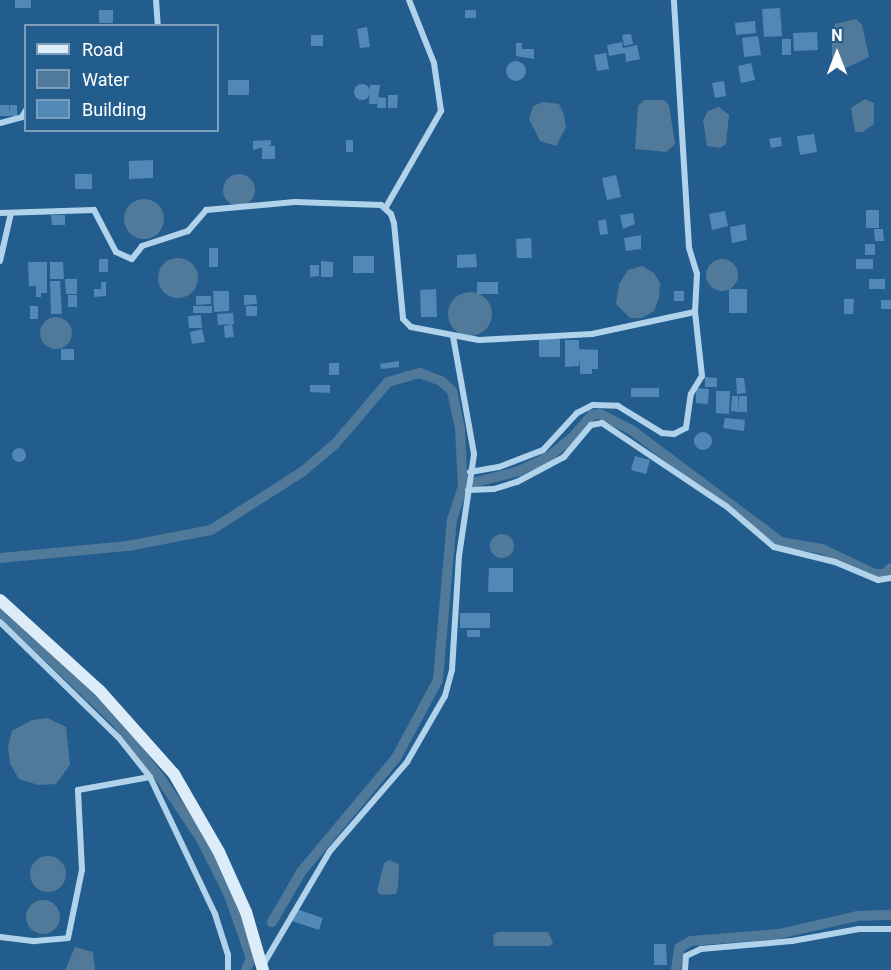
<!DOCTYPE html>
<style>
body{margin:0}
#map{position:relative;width:891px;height:970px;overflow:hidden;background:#235d8d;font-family:Roboto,sans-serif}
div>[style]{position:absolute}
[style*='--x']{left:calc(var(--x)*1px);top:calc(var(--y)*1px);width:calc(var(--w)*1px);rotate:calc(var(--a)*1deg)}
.water>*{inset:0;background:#50799a}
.round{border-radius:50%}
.canal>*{height:10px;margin:-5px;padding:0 5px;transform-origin:5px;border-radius:5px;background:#50799a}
.building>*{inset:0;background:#5088b6}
.street>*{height:6px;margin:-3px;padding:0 3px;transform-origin:3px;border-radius:3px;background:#b1d2eb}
.secondary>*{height:12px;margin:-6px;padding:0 6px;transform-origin:6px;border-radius:6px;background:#ddecf9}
span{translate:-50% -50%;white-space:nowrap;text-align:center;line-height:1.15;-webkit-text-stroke:6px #235d8d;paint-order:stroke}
.legend{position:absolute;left:24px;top:24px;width:195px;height:108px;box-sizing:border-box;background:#235d8d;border:2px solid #7b9ebb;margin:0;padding:8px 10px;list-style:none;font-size:18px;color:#fff}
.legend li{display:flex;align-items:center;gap:12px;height:30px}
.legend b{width:30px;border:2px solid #7b9ebb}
.north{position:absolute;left:807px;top:24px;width:60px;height:60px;-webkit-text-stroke:4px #235d8d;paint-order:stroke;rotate:0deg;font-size:16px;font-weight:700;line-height:24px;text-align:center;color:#fff}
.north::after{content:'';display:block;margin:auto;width:21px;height:27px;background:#fff;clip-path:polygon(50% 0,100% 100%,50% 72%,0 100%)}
</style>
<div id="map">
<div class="water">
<div style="clip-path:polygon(856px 19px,862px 25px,869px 57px,840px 71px,832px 63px,832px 34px,835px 24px)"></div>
<div style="clip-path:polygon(865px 99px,874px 103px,874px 124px,863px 132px,855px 132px,851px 108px)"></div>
<div style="clip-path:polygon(644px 100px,664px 100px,669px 105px,675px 144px,666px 152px,635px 149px,638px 106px)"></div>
<div style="clip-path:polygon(543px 102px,559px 104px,564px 115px,566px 127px,556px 146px,540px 141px,529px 119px,533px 106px)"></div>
<div style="clip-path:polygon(719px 107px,729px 115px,726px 144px,720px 148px,707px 146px,703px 120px,708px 111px)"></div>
<div class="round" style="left:223px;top:174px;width:32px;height:32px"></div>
<div class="round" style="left:124px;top:199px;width:40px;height:40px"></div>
<div class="round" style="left:158px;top:258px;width:40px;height:40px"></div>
<div class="round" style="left:706px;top:259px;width:32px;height:32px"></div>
<div style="clip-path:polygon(642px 266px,654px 273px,660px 283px,659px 298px,654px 311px,642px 318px,630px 318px,616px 304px,619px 284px,628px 270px)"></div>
<div class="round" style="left:448px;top:292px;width:44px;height:44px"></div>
<div class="round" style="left:40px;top:317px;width:32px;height:32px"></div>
<div class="round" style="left:490px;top:534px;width:24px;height:24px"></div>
<div style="clip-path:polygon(47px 718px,66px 727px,70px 765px,56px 784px,38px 785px,19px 779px,10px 764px,8px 746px,12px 731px,32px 720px)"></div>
<div class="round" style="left:30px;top:856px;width:36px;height:36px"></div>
<div style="clip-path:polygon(389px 860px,399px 864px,398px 887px,396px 894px,381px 895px,377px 891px,384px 863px)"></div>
<div class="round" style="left:26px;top:900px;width:34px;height:34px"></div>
<div style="clip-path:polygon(498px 932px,548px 932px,553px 943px,550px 946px,494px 946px,493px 935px)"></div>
<div style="clip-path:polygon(75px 947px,93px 952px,95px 970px,65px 970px)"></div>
</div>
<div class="canal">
<div style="--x:476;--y:482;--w:44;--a:-14.3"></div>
<div style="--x:519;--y:471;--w:31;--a:-25"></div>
<div style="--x:547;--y:458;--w:32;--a:-39"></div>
<div style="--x:572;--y:438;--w:30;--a:-49"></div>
<div style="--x:592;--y:415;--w:8;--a:-7"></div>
<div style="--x:600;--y:414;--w:37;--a:27"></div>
<div style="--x:633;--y:431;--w:185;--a:36.9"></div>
<div style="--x:781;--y:542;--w:42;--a:9.7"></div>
<div style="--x:822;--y:549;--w:59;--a:25.3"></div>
<div style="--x:875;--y:574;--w:10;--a:0"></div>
<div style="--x:885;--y:574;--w:8;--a:-45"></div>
<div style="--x:0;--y:558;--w:129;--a:-5.4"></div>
<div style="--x:128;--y:546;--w:85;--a:-10.9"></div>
<div style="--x:211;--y:530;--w:108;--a:-32.5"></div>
<div style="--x:302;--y:472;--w:43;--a:-40.3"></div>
<div style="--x:335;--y:444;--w:82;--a:-49.5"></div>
<div style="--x:388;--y:382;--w:33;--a:-16"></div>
<div style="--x:420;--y:373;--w:22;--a:21"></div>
<div style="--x:441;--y:381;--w:15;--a:42"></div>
<div style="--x:452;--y:391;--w:39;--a:78"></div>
<div style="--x:460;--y:429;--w:57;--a:87"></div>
<div style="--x:463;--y:486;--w:35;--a:108"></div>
<div style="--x:452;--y:519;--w:162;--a:95"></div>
<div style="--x:438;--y:680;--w:89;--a:118.3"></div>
<div style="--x:396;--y:758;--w:148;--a:129.8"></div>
<div style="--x:301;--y:872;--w:58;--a:120.1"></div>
<div style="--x:0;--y:611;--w:162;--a:43.7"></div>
<div style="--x:117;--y:723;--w:71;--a:51.8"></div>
<div style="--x:161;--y:779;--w:72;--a:56.3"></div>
<div style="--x:201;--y:839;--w:63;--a:63.4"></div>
<div style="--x:229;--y:895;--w:67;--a:70.8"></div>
<div style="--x:251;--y:958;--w:13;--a:113"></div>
<div style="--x:676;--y:970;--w:22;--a:-82"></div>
<div style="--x:679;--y:948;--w:14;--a:-30"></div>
<div style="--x:691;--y:941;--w:88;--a:-4.5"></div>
<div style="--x:779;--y:934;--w:80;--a:-13"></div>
<div style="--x:857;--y:916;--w:34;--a:-2"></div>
</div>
<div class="building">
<div style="clip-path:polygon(15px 0,31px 0,31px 8px,15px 8px)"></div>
<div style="clip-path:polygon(780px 8px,782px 36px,764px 37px,762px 9px)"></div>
<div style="clip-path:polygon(99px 10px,113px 10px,113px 23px,99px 23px)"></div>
<div style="clip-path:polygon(465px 10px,476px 10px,476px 18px,465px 18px)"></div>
<div style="clip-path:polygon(755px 21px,756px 33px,736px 35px,735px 23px)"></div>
<div style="clip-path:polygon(367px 27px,370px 47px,360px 48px,357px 29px)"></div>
<div style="clip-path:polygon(817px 32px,818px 50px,794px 51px,793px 33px)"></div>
<div style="clip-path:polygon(631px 34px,633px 44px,624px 46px,622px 35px)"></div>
<div style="clip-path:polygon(311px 35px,323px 35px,323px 46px,311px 46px)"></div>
<div style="clip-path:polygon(758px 36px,761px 55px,744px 57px,742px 38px)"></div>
<div style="clip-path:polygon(782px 39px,791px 39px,791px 55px,782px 55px)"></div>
<div style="clip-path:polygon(622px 42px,623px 48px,637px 45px,640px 59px,626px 62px,625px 53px,609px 56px,607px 45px)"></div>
<div style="clip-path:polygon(516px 43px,522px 43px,522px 49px,534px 49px,534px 59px,516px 56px)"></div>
<div style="clip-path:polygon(606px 53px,609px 69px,597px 71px,594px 55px)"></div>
<div class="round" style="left:506px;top:61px;width:20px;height:20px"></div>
<div style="clip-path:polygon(751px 63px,755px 80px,741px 83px,738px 66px)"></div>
<div style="clip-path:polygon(228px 80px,249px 80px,249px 95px,228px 95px)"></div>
<div style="clip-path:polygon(724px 81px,726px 96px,715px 98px,712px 83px)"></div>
<div class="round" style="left:354px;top:84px;width:16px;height:16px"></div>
<div style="clip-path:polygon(370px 85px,380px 85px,377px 104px,369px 104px)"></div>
<div style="clip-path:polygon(388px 95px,398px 95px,397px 108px,388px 108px)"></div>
<div style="clip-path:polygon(378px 97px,386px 98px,386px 108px,377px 108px)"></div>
<div style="clip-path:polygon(0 105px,9px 105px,9px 113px,10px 105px,17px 105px,17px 116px,0 116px)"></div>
<div style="clip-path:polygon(814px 134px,817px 152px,800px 155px,797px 136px)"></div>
<div style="clip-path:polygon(781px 137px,782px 146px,771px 148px,769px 139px)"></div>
<div style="clip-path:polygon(271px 140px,271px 145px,253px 150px,253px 141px)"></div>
<div style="clip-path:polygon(346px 140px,353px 140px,353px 152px,346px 152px)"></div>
<div style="clip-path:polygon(262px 146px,275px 146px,275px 159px,262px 159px)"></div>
<div style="clip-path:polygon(153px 160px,153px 178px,129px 179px,129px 161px)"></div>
<div style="clip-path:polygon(75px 174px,92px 174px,92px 189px,75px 189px)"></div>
<div style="clip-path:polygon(616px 175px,621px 197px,607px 200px,602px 178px)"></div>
<div style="clip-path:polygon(866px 210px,879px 210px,879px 228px,866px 228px)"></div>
<div style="clip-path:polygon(725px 211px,728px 226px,712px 230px,709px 214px)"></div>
<div style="clip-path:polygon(633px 213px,635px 224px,623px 229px,620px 215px)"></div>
<div style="clip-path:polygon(51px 215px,65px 215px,65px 225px,52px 225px)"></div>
<div style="clip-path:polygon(606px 219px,608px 234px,600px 235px,598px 221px)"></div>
<div style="clip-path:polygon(745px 224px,747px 240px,732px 243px,730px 227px)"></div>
<div style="clip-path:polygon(874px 229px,883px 229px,884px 241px,875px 241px)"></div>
<div style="clip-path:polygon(641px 235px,641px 249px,626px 251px,624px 238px)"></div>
<div style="clip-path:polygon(531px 238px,532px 258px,517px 258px,516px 239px)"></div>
<div style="clip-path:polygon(865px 244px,875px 244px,875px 255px,865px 255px)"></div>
<div style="clip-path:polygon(209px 248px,218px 248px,218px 267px,209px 267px)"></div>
<div style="clip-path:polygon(476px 254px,477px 267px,457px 268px,457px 255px)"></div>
<div style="clip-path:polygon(353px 256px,374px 256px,374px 273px,353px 273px)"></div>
<div style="clip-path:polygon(99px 259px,108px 259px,108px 272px,99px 272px)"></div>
<div style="clip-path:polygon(856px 259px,873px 259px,873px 269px,856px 269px)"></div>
<div style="clip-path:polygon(321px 261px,333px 262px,333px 277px,321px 277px)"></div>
<div style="clip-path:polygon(28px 262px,47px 262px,47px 293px,41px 293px,41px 297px,36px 297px,36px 286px,29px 286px)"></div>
<div style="clip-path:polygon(50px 262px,63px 262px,64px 279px,50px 279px)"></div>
<div style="clip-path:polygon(310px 265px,319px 265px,319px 276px,310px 277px)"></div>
<div style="clip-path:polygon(65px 279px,77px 279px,77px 294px,66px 294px)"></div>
<div style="clip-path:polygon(869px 279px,885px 279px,885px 289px,869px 289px)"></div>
<div style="clip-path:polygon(50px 281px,60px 281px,62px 314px,51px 314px)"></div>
<div style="clip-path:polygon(101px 282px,106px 282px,106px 296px,94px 297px,94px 289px,101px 289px)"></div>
<div style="clip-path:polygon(477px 282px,498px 282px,498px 294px,477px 294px)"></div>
<div style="clip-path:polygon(436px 289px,437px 317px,421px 317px,420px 290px)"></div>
<div style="clip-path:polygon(729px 289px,747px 289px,747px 313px,729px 313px)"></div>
<div style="clip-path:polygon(213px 291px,229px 291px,229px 311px,214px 312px)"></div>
<div style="clip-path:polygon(674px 291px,684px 291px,684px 301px,674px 301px)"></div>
<div style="clip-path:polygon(68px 295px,77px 295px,77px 307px,68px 307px)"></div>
<div style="clip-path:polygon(244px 295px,256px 295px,257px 304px,244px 305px)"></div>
<div style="clip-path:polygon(196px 296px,211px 296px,211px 304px,196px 305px)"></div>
<div style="clip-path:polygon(844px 299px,854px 299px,853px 314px,844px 314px)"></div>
<div style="clip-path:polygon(881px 300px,891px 300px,891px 309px,881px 309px)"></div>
<div style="clip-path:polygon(30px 306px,38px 306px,38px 319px,30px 319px)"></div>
<div style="clip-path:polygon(193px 306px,212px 306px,212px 313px,193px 313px)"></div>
<div style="clip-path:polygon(246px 306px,257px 306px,257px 316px,246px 316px)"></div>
<div style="clip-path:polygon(233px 313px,234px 324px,218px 325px,217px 314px)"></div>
<div style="clip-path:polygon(201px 315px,202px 328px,189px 328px,188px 316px)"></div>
<div style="clip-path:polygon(232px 324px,234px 337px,225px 338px,224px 326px)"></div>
<div style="clip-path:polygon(202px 329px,205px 342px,192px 344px,190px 332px)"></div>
<div style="clip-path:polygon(539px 339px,560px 339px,560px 357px,539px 357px)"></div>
<div style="clip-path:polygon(565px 340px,579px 340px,579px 349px,598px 350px,598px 369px,592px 369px,592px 374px,580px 374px,580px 359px,579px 366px,565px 367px)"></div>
<div style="clip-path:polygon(61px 349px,74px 349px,74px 360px,61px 360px)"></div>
<div style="clip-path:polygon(399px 361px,399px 367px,381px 369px,380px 364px)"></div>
<div style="clip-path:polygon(329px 363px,339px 363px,339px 375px,329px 375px)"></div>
<div style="clip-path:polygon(705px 377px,717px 378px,717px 387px,705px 387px)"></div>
<div style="clip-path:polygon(736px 378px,744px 378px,746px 393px,737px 394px)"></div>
<div style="clip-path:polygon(310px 385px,330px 385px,330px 393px,310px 392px)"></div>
<div style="clip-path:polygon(631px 388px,659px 388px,659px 397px,631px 397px)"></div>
<div style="clip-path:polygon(696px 388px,709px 389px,708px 404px,696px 403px)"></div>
<div style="clip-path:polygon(716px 391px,730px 391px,729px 414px,716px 413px)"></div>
<div style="clip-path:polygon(732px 396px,738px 396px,738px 412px,731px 411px)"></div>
<div style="clip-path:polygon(739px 396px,747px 396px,747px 412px,738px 412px)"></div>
<div style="clip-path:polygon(725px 418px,745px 420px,744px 431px,723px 428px)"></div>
<div class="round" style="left:694px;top:432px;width:18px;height:18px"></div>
<div class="round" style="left:12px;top:448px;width:14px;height:14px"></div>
<div style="clip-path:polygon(635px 456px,650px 460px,646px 474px,631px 470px)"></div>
<div style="clip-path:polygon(489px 568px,513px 568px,513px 592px,488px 592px)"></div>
<div style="clip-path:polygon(460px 613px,490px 613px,490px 628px,460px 628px)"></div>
<div style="clip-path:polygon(467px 630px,480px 630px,480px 637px,467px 637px)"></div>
<div style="clip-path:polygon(296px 909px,323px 918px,319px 930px,292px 921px)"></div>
<div style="clip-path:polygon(654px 944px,666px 944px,667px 965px,654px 965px)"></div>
</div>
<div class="street">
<div style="--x:156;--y:0;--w:26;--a:86"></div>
<div style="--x:0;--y:123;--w:23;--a:-15"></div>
<div style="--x:22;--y:117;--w:8;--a:-60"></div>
<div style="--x:386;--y:207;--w:111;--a:-60.2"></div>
<div style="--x:441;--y:111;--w:49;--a:-98.3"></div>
<div style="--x:434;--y:63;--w:68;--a:-111.6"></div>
<div style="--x:0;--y:213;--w:94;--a:-1.8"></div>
<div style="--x:94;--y:210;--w:47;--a:62.4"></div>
<div style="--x:116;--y:252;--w:17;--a:24"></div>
<div style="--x:132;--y:259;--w:16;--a:-52"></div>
<div style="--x:142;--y:246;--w:48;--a:-18.1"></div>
<div style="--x:188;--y:231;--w:28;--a:-49"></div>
<div style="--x:206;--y:210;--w:89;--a:-5.1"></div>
<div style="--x:295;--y:202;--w:86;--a:2"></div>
<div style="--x:381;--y:205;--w:13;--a:42"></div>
<div style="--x:391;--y:214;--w:9;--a:72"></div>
<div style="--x:394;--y:223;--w:96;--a:84.6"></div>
<div style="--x:403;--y:319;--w:11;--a:45"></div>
<div style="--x:411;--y:327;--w:69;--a:10.8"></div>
<div style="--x:479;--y:340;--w:113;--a:-3"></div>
<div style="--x:592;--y:334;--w:105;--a:-12.1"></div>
<div style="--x:695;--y:312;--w:38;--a:-87"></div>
<div style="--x:697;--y:274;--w:28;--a:-107"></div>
<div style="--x:689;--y:247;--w:247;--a:-93.5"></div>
<div style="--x:0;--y:261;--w:49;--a:-77.1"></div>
<div style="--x:470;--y:472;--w:29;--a:-10"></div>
<div style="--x:499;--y:467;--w:47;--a:-21.1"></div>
<div style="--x:543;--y:450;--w:50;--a:-47.4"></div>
<div style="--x:577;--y:413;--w:18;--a:-27"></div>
<div style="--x:593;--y:405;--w:25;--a:2"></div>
<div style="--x:618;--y:406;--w:52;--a:31.5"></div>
<div style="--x:662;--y:433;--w:12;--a:5"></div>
<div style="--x:674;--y:434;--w:13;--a:-27"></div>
<div style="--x:686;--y:428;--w:34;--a:-82"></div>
<div style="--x:691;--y:394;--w:21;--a:-59"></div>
<div style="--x:702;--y:376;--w:64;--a:-96.2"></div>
<div style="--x:468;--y:490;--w:26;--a:-2"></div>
<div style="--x:494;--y:489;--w:24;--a:-17"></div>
<div style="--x:517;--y:482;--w:53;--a:-28"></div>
<div style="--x:564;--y:457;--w:42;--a:-49.8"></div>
<div style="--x:591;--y:425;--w:11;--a:-10"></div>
<div style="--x:602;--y:423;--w:149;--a:33.8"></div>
<div style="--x:726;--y:506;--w:63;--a:40.5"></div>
<div style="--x:774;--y:547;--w:63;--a:13.8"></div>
<div style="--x:835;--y:562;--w:47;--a:22.7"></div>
<div style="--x:878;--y:580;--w:13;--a:-9"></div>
<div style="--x:0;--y:622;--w:166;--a:44.3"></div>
<div style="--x:119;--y:738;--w:50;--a:51.5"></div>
<div style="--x:150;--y:777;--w:152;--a:64.6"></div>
<div style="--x:215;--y:914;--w:43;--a:72.4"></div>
<div style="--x:228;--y:955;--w:15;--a:90"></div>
<div style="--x:0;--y:937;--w:35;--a:7"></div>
<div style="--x:35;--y:941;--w:33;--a:-5"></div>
<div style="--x:68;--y:938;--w:69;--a:-78.4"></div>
<div style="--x:82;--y:870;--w:80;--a:-92.9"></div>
<div style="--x:78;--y:790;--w:73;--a:-10.2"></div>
<div style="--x:263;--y:965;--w:132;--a:-59.6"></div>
<div style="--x:330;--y:851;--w:118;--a:-49.1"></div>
<div style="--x:407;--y:762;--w:76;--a:-60.1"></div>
<div style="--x:445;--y:696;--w:27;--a:-75"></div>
<div style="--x:452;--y:670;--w:114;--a:-86.5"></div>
<div style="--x:459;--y:556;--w:103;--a:-81.6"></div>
<div style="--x:474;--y:454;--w:120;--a:-100.1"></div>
<div style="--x:685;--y:970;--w:14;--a:-86"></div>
<div style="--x:686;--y:956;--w:17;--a:-25"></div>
<div style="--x:701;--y:949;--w:91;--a:-5"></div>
<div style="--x:792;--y:941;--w:68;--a:-10.2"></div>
<div style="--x:859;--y:929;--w:32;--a:0"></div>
</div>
<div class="secondary">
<div style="--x:0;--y:600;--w:135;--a:42.3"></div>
<div style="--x:100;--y:691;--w:111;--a:48.3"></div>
<div style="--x:174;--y:774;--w:90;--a:60"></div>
<div style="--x:219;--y:852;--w:66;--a:65.8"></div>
<div style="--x:246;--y:912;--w:60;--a:73.7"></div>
</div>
<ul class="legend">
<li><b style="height:8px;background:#ddecf9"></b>Road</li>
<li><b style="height:16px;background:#50799a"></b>Water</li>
<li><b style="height:16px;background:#5088b6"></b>Building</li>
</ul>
<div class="north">N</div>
</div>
